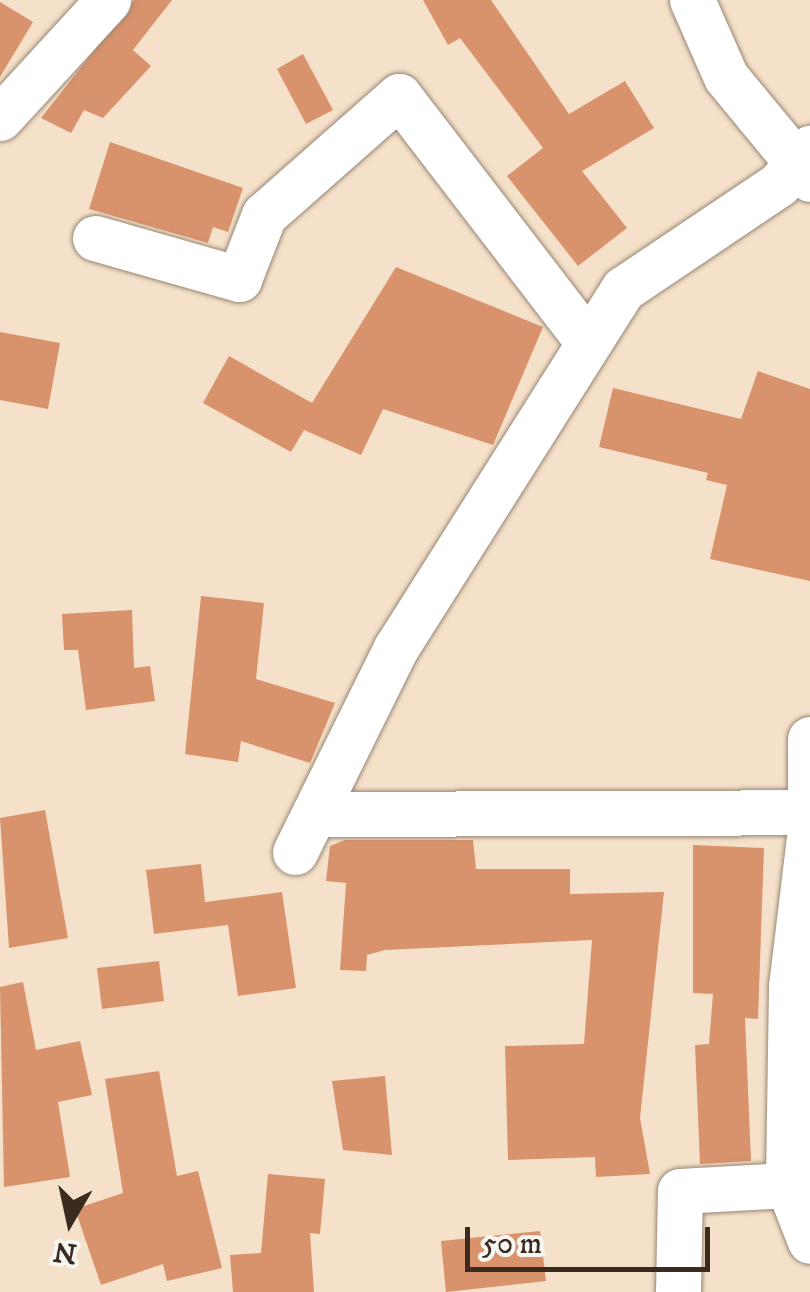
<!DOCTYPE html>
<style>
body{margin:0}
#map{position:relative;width:810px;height:1292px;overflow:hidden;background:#f5e1ca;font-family:"IM FELL DW Pica",serif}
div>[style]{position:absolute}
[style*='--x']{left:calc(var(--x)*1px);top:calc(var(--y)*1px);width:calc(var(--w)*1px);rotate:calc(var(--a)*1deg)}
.building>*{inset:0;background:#d8926c}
.roads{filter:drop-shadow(0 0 2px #988674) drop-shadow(0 0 2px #988674)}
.minor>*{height:45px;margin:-22.5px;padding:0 22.5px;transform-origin:22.5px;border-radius:22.5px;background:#fff}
span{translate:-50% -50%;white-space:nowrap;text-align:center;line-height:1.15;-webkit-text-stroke:8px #f6f6f2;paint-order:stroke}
.north{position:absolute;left:20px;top:1172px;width:100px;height:100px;-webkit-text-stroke:8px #f6f6f2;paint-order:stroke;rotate:189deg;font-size:28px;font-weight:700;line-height:40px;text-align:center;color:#3b2a1e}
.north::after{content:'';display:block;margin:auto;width:35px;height:45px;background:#3b2a1e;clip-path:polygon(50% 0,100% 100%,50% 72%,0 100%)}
.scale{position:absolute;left:465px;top:1227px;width:245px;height:45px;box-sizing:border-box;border:5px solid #3b2a1e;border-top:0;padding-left:12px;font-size:30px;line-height:35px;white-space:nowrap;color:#3b2a1e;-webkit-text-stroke:8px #f6f6f2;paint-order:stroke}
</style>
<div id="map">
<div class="building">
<div style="clip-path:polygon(134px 0,172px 0,133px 50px,151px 66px,103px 118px,84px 110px,71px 133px,41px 118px)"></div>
<div style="clip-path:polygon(423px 0,491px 0,569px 114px,625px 81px,654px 128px,582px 171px,627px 228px,578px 266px,507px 176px,543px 148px,460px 38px,448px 45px)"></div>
<div style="clip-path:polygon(0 2px,33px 22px,0 77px)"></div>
<div style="clip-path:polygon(303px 54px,333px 110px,306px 124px,277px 69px)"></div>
<div style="clip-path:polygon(110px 142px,243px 188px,228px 232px,213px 227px,208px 243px,89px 209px)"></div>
<div style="clip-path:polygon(396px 267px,543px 327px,493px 445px,383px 409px,361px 455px,304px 430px,291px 452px,203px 403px,229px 356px,312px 403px)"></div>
<div style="clip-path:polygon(0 332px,60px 343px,48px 409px,0 400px)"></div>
<div style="clip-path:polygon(758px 371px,810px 389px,810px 581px,710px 559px,727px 485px,706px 480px,708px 473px,599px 447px,613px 388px,741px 419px)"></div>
<div style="clip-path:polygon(201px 596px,264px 603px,256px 679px,335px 703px,310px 763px,241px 741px,238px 762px,185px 754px)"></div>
<div style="clip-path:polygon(132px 610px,134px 668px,150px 666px,155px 701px,86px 710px,78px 650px,64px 650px,62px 614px)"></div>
<div style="clip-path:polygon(45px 810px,68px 938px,9px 948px,0 818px)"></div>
<div style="clip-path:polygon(345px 840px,473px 840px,476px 869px,570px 869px,570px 894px,664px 892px,640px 1118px,650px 1174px,596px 1177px,595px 1157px,508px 1160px,505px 1046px,584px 1044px,592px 940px,385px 950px,367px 955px,366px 971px,340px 970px,346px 883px,326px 881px,330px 846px)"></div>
<div style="clip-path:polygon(693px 845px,764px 848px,758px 1019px,745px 1018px,751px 1161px,700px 1164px,695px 1045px,709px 1044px,713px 994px,693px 993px)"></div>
<div style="clip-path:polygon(201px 864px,205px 902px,282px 892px,296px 988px,238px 996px,228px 925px,154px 934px,146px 870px)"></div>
<div style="clip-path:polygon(159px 961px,164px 1001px,102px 1009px,97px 968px)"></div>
<div style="clip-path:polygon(23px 982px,36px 1050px,80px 1041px,92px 1095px,58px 1102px,70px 1177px,4px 1187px,0 987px)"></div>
<div style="clip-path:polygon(159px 1071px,177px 1176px,198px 1171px,222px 1268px,167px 1281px,163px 1264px,101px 1285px,75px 1209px,123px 1193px,105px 1079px)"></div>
<div style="clip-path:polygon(385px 1076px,392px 1155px,343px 1150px,332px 1081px)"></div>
<div style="clip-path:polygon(268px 1174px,325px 1179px,320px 1234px,310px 1233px,314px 1292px,233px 1292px,230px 1255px,261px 1253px)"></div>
<div style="clip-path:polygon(540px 1231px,546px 1281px,446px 1292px,441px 1241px)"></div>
</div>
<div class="roads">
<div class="minor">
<div style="--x:692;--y:0;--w:84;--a:66.2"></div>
<div style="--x:726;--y:77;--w:132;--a:50.5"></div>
<div style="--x:0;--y:118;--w:160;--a:-47.5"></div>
<div style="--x:95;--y:238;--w:150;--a:15.9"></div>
<div style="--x:239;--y:279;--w:69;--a:-68.7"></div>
<div style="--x:264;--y:215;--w:180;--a:-41.4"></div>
<div style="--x:399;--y:96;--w:307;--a:52.5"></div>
<div style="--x:810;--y:739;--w:53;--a:90"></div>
<div style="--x:314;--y:814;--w:496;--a:-0.2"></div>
<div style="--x:810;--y:829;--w:158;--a:96.9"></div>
<div style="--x:791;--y:986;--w:199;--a:90.9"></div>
<div style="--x:788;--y:1185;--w:23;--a:-18"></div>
<div style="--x:295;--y:852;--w:228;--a:-63.7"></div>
<div style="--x:396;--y:648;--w:425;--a:-57.7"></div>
<div style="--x:623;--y:289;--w:188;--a:-33.9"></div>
<div style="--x:779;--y:184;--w:48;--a:-49.3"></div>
<div style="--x:678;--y:1292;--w:101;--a:-88.9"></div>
<div style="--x:680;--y:1191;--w:108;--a:-3.2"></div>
<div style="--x:788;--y:1185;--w:60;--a:68.6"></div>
</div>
</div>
<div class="north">N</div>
<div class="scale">50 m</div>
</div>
